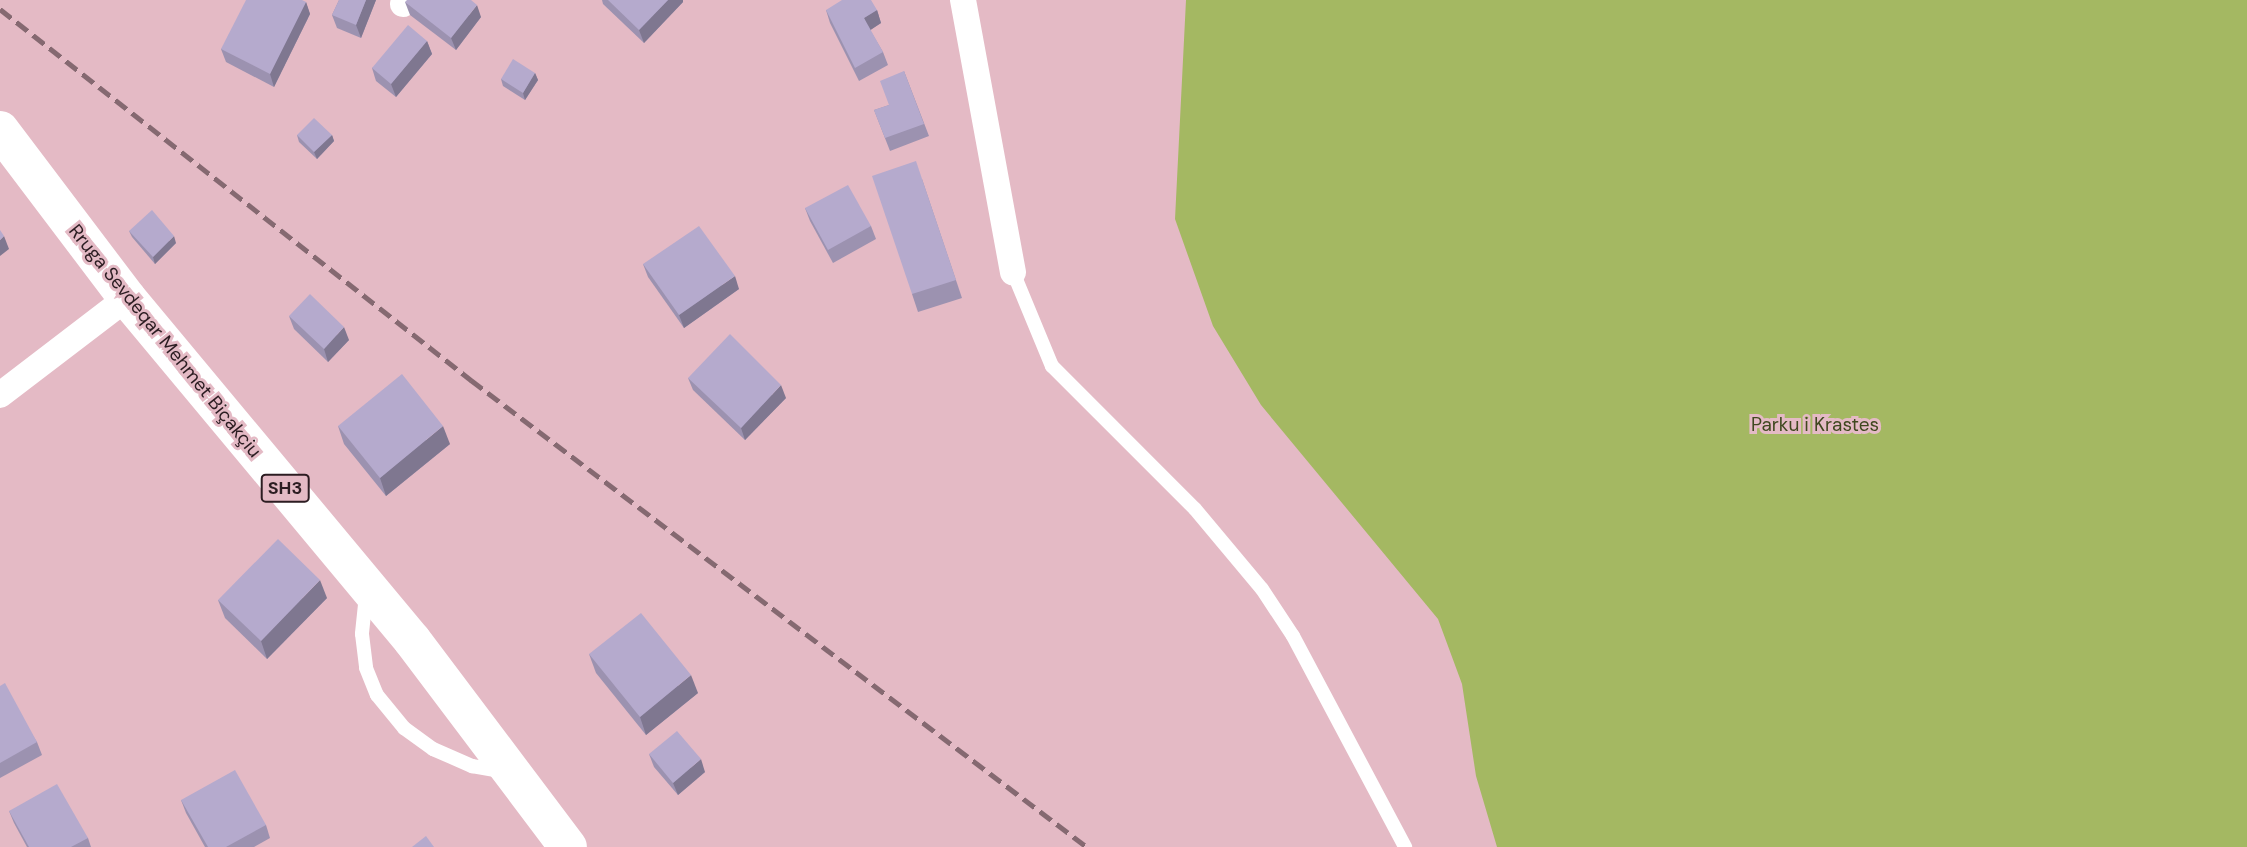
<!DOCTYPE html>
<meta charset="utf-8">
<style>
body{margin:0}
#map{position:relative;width:2247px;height:847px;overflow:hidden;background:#e4bac5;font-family:"DM Sans",sans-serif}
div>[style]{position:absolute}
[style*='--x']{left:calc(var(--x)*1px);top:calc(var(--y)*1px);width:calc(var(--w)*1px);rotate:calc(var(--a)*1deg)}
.green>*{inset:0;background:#a4b862}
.lane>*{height:14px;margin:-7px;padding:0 7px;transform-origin:7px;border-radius:7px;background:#fff}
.street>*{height:26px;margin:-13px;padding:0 13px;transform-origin:13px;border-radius:13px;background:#fff}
.primary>*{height:38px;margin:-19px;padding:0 19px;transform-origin:19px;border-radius:19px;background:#fff}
.rail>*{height:5px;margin-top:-2.5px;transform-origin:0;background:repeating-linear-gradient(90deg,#856971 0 14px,transparent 0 21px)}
.wall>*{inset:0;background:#9c92b0}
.shaded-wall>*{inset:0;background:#7f7790}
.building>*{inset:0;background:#b5aacd}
span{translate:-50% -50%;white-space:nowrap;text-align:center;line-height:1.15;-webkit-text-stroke:6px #e4bac5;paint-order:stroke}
.shield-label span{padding:2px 5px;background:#e4bac5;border:2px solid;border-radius:5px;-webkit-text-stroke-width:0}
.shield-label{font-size:18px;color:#2c1d22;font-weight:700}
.street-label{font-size:19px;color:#2c1d22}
.park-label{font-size:19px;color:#3f481f}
</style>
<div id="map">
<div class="green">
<div style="clip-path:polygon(1186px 0,2247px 0,2247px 847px,1497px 847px,1476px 776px,1462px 684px,1438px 619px,1261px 405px,1213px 326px,1175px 219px)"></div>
</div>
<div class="lane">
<div style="--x:1013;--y:272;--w:102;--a:67.5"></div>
<div style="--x:1052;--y:366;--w:202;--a:45"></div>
<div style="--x:1195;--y:509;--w:104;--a:50.1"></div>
<div style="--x:1262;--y:589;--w:56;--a:56.6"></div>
<div style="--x:1293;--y:636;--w:239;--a:62"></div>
<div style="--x:366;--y:595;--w:39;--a:96"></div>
<div style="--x:362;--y:634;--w:34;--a:83"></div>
<div style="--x:366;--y:668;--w:29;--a:68"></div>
<div style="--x:377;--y:695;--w:43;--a:50.7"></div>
<div style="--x:404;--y:728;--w:36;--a:36"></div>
<div style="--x:433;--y:749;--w:43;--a:23.6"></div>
<div style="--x:472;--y:766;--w:29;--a:10"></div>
</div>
<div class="street">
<div style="--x:963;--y:0;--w:277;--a:79.6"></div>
<div style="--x:403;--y:4;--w:4;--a:-76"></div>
<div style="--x:0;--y:395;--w:160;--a:-37.4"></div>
</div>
<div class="primary">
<div style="--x:0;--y:130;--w:211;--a:52.9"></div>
<div style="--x:127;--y:298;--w:445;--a:50.2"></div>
<div style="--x:412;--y:640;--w:259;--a:53"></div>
</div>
<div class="rail">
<div style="--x:0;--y:9;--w:600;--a:38.23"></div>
<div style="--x:471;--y:380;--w:773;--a:37.17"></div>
</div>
<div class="wall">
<div style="clip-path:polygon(339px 0,376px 0,361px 38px,337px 28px,332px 15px)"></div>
<div style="clip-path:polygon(602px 0,683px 0,683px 2px,644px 43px,603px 4px)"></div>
<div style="clip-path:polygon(306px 2px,310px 14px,274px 87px,226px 62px,221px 49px)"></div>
<div style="clip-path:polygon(405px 2px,481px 17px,456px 50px,410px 15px)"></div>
<div style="clip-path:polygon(826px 10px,877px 10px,881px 23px,870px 30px,883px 52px,888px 65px,859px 81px,830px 23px)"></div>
<div style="clip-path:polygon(427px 41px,432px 54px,396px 97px,376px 81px,372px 68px)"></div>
<div style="clip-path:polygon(904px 71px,929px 136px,890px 151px,874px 110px,889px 105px)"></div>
<div style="clip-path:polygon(535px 73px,538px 80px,525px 100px,503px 86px,501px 79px)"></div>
<div style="clip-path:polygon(297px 135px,332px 135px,334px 141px,317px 159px,299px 142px)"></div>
<div style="clip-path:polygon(922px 179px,962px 298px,918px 312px,912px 294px)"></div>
<div style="clip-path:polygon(805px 208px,871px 226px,876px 239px,833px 263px,810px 221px)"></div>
<div style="clip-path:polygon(129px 231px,176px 243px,155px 264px,132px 237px)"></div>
<div style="clip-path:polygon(643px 264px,739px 289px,684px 328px,648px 277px)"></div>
<div style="clip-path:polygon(289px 316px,349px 340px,328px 362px,294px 329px)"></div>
<div style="clip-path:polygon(688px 378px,786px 398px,745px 440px,693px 390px)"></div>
<div style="clip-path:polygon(338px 426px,450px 444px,386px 496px,344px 444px)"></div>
<div style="clip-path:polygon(327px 598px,267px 659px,225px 618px,218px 600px)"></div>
<div style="clip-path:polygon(589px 654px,698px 693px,646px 735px,596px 673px)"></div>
<div style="clip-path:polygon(0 686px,37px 742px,42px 755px,0 778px)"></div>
<div style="clip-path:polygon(649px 754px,705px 772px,678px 795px,654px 767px)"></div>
<div style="clip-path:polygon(181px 800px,266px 825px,270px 838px,254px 847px,205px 847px,186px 813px)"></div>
<div style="clip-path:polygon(9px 811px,88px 838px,91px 847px,27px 847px,14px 823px)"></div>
</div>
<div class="shaded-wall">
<div style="clip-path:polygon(366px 0,376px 0,361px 38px,356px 25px)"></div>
<div style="clip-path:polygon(668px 0,683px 0,683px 2px,644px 43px,639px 30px)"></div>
<div style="clip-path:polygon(306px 2px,310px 14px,274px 87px,270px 74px)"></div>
<div style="clip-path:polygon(477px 5px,481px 17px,456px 50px,451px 38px)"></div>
<div style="clip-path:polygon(877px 10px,881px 23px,869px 31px,864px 18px)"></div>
<div style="clip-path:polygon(427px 41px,432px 54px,396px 97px,391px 84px)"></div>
<div style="clip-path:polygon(535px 73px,538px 80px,525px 100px,523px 93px)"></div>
<div style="clip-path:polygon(332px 135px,334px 141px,317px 159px,314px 152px)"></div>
<div style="clip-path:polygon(4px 236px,9px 249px,0 256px,0 240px)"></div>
<div style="clip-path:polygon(174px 236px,176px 243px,155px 264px,153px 257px)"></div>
<div style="clip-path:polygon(735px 276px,739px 289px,684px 328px,679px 315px)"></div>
<div style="clip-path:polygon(344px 327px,349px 340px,328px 362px,324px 349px)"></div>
<div style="clip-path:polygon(781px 385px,786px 398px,745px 440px,741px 428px)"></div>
<div style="clip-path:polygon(443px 426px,450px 444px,386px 496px,380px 478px)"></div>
<div style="clip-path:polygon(320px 580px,327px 598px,267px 659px,261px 641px)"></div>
<div style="clip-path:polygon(691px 675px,698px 693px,646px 735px,640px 717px)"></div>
<div style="clip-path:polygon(701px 759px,705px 772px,678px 795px,673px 783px)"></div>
</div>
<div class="building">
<div style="clip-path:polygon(246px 0,302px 0,306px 2px,270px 74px,221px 49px)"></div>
<div style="clip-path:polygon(339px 0,366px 0,356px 25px,332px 15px)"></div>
<div style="clip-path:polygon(407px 0,471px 0,477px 5px,451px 38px,405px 2px)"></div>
<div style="clip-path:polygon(608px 0,668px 0,639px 30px)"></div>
<div style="clip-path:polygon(842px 0,871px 0,877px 10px,864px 18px,883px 52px,855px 68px,826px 10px)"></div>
<div style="clip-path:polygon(408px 25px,427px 41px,391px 84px,372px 68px)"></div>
<div style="clip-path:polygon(513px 59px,535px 73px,523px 93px,501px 79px)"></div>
<div style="clip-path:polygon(904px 71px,924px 124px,885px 138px,874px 110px,889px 105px,880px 81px)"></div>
<div style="clip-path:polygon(314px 118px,332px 135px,314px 152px,297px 135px)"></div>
<div style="clip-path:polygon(916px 161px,956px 280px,912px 294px,872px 176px)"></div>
<div style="clip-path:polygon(848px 185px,871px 226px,828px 250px,805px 208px)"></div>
<div style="clip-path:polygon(152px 210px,174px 236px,153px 257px,129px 231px)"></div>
<div style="clip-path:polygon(699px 226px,735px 276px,679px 315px,643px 264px)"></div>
<div style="clip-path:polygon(0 230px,4px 236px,0 240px)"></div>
<div style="clip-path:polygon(310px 294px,344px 327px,324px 349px,289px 316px)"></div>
<div style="clip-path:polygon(730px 334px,781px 385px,741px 428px,688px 378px)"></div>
<div style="clip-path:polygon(402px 374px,443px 426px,380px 478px,338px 426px)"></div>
<div style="clip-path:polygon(278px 539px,320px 580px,261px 641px,218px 600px)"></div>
<div style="clip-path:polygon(641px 613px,691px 675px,640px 717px,589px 654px)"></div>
<div style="clip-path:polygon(5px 683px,37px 742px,0 763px,0 686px)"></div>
<div style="clip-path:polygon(677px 731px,701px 759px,673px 783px,649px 754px)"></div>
<div style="clip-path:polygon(235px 770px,266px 825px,226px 847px,208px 847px,181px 800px)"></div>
<div style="clip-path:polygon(57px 784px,88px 838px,71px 847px,29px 847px,9px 811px)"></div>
<div style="clip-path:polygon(426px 836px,434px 847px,412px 847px)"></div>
</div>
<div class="shield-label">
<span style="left:285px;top:488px">SH3</span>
</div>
<div class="street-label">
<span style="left:165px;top:341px;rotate:51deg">Rruga Sevdeqar Mehmet Biçakçiu</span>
</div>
<div class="park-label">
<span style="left:1815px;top:425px">Parku i Krastes</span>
</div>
</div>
